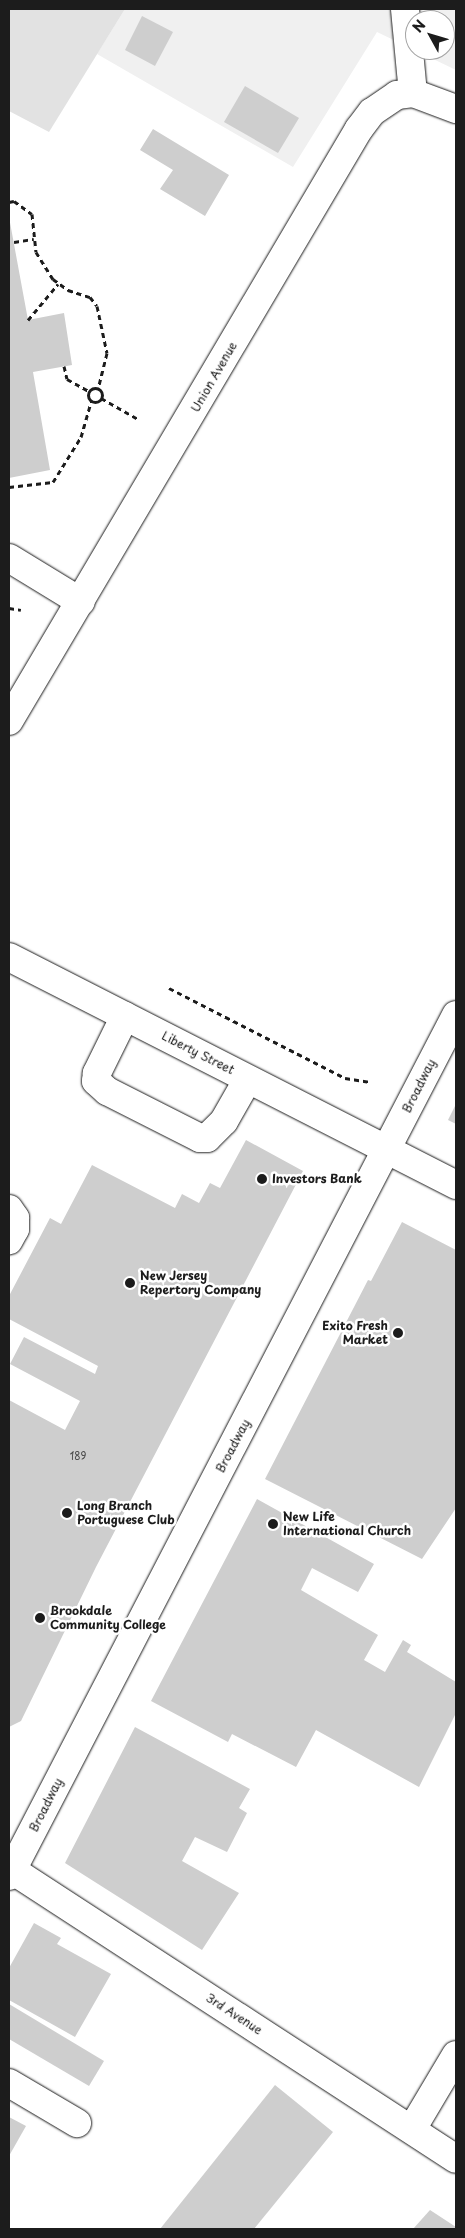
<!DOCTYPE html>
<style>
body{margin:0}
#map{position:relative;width:465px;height:2238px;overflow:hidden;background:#fff;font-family:"Playpen Sans",sans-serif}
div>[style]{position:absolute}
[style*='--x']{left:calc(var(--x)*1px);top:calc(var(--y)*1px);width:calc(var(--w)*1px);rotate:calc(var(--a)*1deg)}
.built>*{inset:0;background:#f0f0f0}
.green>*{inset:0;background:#e2e2e2}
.building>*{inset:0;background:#cecece}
.path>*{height:3px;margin-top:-1.5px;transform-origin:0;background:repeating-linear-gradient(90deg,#1c1c1c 0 5px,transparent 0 9px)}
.path>.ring{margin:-1.5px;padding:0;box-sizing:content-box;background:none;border:3px solid #1c1c1c;border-radius:50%}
.roads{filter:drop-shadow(0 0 1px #1c1c1c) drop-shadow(0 0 1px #1c1c1c)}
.minor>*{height:28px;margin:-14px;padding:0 14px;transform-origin:14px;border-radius:14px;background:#fff}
.dots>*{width:14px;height:14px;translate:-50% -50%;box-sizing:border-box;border:2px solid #fff;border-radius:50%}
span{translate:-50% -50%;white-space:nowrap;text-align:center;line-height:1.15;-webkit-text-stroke:5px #fff;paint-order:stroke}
.number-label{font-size:10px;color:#484848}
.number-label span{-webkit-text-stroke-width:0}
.street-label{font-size:12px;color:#1c1c1c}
.poi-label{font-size:12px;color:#1c1c1c;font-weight:700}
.left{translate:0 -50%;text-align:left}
.right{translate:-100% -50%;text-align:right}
.frame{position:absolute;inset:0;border:10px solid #1c1c1c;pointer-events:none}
.north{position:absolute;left:405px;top:10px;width:50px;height:50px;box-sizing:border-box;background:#fff;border:1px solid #a4a4a4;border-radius:50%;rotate:309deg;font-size:14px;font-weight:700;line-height:20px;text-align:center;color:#1c1c1c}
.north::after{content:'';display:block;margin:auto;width:18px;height:22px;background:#1c1c1c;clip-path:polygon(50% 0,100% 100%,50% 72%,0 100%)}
</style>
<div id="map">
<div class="built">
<div style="clip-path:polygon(evenodd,125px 9px,456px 9px,456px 70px,377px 32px,293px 167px,97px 54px,125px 9px,415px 20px,445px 20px,445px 50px,415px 50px,415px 20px)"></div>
</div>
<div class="green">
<div style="clip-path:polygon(9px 9px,125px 9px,49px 132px,9px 111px)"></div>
</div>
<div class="building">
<div style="clip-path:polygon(142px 16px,173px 32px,155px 66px,125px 50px)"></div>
<div style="clip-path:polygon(245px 86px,299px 118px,278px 153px,224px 122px)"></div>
<div style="clip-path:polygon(153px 129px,229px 175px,205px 216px,160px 189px,173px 170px,140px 150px)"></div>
<div style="clip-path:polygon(9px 217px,28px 320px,64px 313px,72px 365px,33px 372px,50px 470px,9px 478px)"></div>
<div style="clip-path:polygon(456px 1104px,456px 1124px,448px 1120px)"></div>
<div style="clip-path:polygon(246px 1140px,303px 1171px,96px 1567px,21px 1721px,9px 1727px,9px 1400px,65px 1430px,80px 1401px,10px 1364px,24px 1337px,95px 1374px,98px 1366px,9px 1319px,9px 1296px,50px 1218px,61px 1224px,92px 1165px,175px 1208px,182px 1194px,199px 1203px,210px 1183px,220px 1188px)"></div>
<div style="clip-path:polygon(402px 1222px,456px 1250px,456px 1508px,422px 1559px,265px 1479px,368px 1280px,371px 1281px)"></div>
<div style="clip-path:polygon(257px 1499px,374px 1564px,358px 1592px,312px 1568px,301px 1590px,378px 1635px,364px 1660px,385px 1672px,403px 1640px,411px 1645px,407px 1652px,456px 1682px,456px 1713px,419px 1787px,316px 1730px,296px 1767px,232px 1734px,228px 1742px,151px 1701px)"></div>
<div style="clip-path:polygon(135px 1727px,250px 1789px,239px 1808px,247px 1813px,227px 1852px,195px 1837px,182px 1861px,239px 1893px,202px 1950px,65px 1863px)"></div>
<div style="clip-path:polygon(34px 1923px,61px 1938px,57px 1944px,111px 1974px,75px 2037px,9px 2000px,9px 1968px)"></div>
<div style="clip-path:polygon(9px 2004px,104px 2061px,89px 2086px,9px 2039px)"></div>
<div style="clip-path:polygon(275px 2085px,333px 2132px,254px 2229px,160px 2229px)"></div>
<div style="clip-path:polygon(9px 2117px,26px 2126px,9px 2156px)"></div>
<div style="clip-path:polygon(430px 2210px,456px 2227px,456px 2229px,413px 2229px)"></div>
</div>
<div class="path">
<div style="--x:9;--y:202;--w:5;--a:-11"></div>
<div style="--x:14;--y:201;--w:22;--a:36"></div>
<div style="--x:32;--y:214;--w:38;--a:84"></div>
<div style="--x:36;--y:252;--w:32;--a:58"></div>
<div style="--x:53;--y:279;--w:19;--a:36"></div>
<div style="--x:68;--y:290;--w:23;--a:18"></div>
<div style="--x:90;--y:297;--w:11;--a:52"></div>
<div style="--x:97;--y:306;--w:48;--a:78"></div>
<div style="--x:107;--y:353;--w:36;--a:104"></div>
<div style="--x:14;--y:242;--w:20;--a:-9"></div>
<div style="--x:28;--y:320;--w:47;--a:-50.2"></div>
<div style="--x:64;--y:366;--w:13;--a:77"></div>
<div style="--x:67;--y:379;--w:25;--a:29"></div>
<div class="ring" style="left:88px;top:388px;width:11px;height:11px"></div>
<div style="--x:101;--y:398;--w:43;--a:29.6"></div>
<div style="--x:9;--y:487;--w:44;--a:-6.5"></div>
<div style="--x:53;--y:482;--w:53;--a:-58.1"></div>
<div style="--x:81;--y:437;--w:37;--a:-74"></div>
<div style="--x:9;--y:608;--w:12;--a:9"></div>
<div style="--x:169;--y:988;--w:198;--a:27.1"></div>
<div style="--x:345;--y:1078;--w:24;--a:9"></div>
</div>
<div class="roads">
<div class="minor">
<div style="--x:405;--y:9;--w:84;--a:84.6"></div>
<div style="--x:9;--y:558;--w:84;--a:31.4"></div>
<div style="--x:9;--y:721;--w:688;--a:-59.41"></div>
<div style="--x:359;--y:129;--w:21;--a:-53"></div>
<div style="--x:372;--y:112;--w:30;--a:-34"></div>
<div style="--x:397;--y:95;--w:16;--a:-7"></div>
<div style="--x:413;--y:93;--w:46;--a:20.4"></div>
<div style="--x:9;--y:957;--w:502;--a:27.02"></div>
<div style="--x:125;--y:1016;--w:64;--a:116.2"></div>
<div style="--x:97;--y:1073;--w:8;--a:97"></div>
<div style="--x:96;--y:1081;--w:15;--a:42"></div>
<div style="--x:107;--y:1091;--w:104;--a:26.8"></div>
<div style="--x:200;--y:1138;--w:7;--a:0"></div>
<div style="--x:207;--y:1138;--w:24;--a:-45"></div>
<div style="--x:224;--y:1121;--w:48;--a:-60.3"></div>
<div style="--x:9;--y:1209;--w:11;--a:56"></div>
<div style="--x:15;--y:1218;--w:11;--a:90"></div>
<div style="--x:15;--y:1229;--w:13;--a:119"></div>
<div style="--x:9;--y:1868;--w:533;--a:33.06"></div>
<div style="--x:9;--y:1876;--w:970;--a:-62.56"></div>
<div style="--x:9;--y:2083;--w:79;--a:30.5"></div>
<div style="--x:412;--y:2129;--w:86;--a:-59.3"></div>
</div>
</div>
<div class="dots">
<div style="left:262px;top:1179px;background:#1c1c1c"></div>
<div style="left:130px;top:1283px;background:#1c1c1c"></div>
<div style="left:398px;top:1333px;background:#1c1c1c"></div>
<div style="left:67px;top:1513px;background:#1c1c1c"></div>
<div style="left:273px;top:1524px;background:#1c1c1c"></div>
<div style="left:40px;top:1618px;background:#1c1c1c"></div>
</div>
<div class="number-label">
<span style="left:78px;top:1456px">189</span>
</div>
<div class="street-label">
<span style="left:214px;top:377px;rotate:-60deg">Union Avenue</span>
<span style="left:198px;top:1053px;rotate:27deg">Liberty Street</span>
<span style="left:419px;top:1086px;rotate:-63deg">Broadway</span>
<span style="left:233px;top:1446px;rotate:-62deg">Broadway</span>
<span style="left:46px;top:1805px;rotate:-63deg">Broadway</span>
<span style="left:234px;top:2014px;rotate:33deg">3rd Avenue</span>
</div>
<div class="poi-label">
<span class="left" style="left:272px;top:1179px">Investors Bank</span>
<span class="left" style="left:140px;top:1283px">New Jersey<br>Repertory Company</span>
<span class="right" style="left:388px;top:1333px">Exito Fresh<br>Market</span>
<span class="left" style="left:77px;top:1513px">Long Branch<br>Portuguese Club</span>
<span class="left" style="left:283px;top:1524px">New Life<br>International Church</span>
<span class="left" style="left:50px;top:1618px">Brookdale<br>Community College</span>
</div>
<div class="frame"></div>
<div class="north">N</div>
</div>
